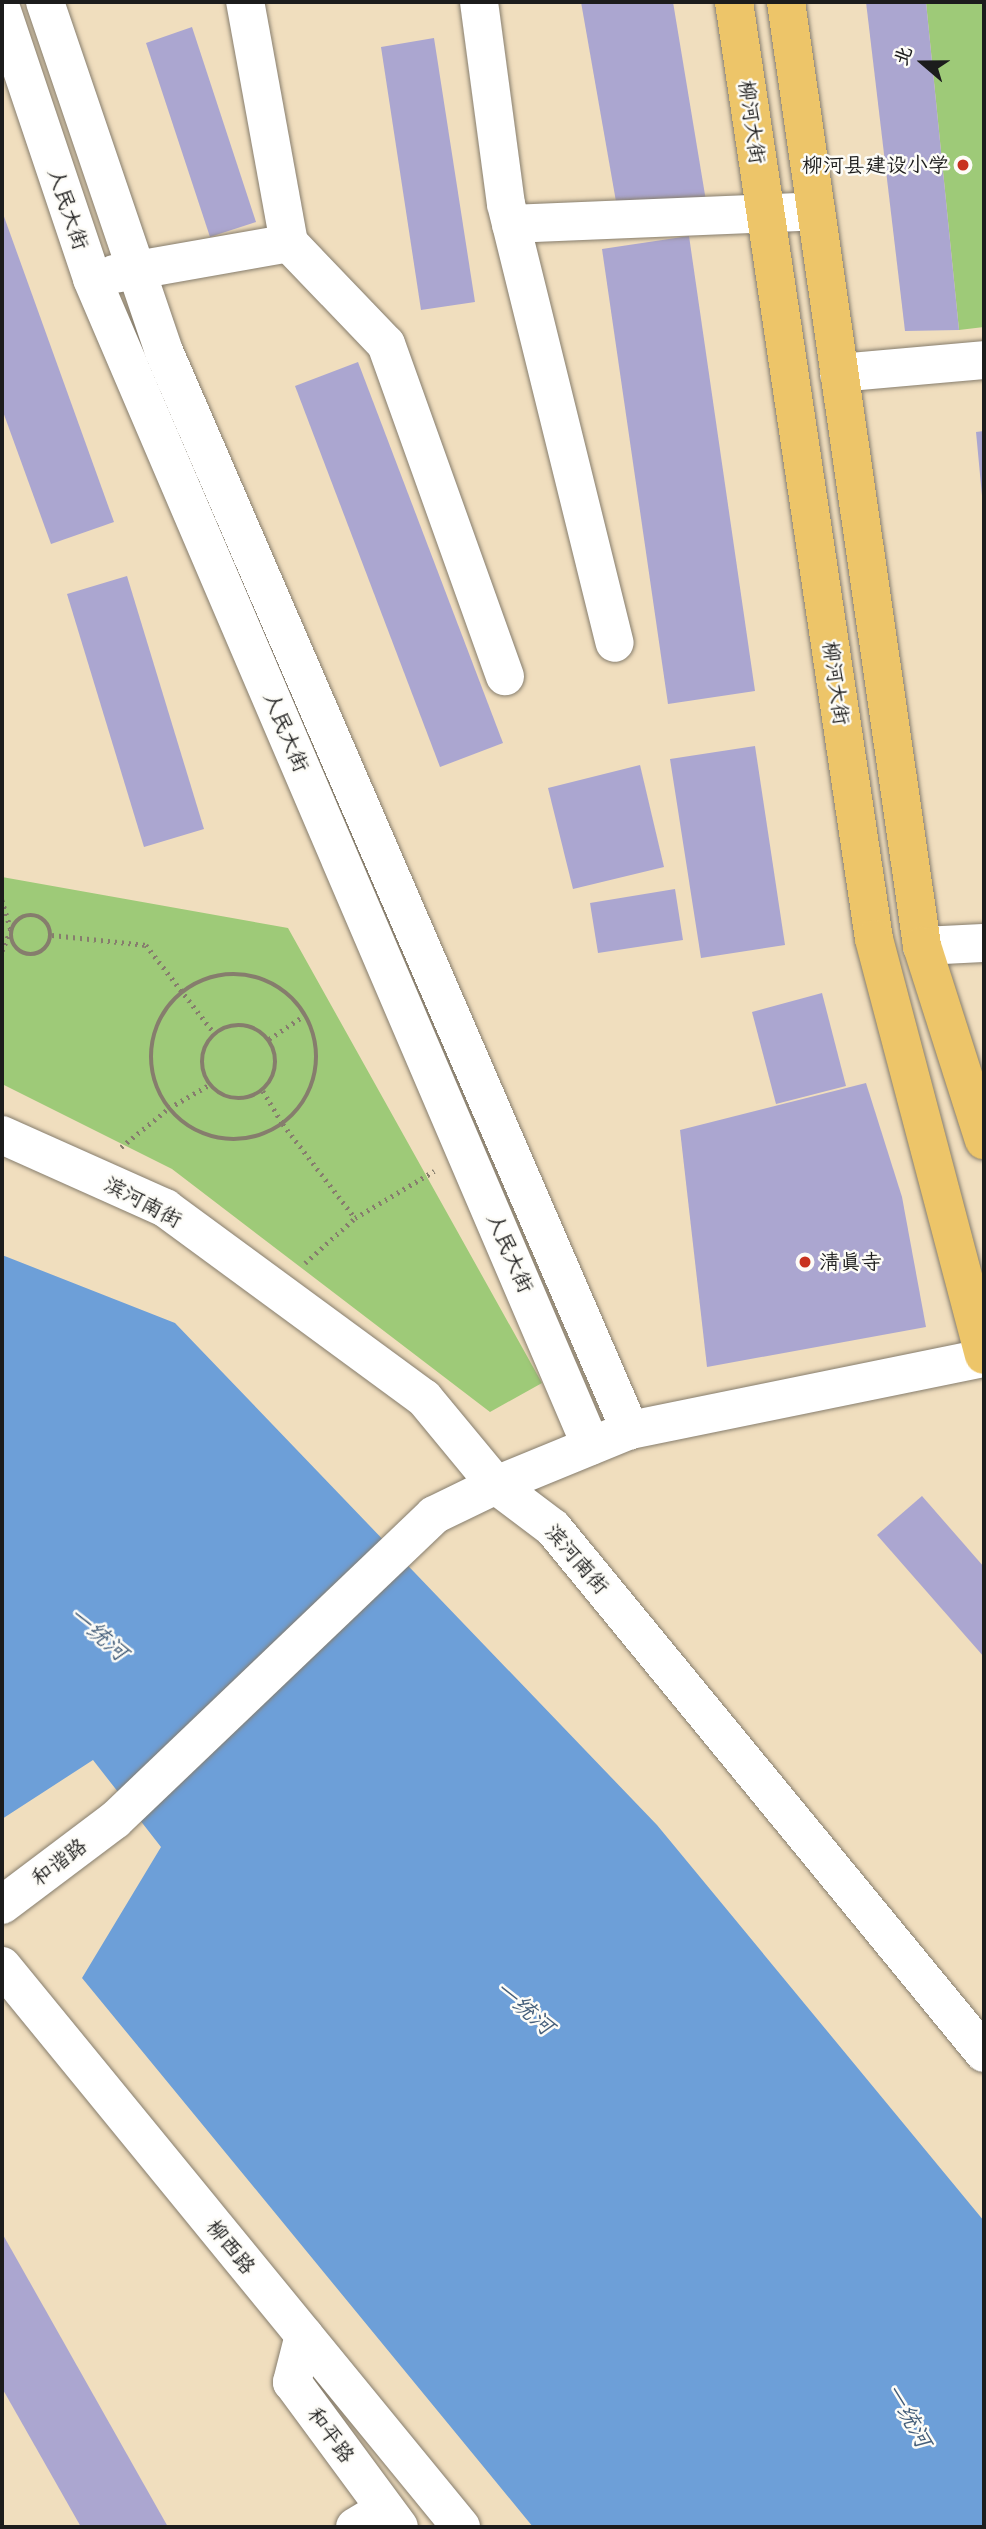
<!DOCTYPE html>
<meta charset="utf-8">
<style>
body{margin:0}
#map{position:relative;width:986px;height:2529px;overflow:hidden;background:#f0debe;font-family:"Comic Neue","LXGW WenKai TC",sans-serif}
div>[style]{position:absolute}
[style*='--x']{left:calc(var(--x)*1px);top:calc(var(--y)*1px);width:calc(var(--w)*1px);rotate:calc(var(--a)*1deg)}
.green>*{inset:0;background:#9eca78}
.water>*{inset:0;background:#6d9fd8}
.building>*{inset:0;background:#aba6d0}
.path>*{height:4.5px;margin-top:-2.25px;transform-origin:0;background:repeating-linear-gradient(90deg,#867d6d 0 2px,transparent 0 7px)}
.path>.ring{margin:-2.25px;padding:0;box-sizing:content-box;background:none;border:4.5px solid #867d6d;border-radius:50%}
.roads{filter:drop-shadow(0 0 2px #867d6d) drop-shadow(0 0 2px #867d6d)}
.minor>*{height:38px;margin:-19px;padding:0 19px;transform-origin:19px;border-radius:19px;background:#fff}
.major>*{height:38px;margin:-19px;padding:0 19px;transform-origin:19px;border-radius:19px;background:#edc569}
.dots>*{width:19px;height:19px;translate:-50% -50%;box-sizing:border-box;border:4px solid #fdfcf7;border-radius:50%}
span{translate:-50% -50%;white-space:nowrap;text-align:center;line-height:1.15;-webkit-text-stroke:5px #fdfcf7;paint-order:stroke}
.street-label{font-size:21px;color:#1c1c1c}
.poi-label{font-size:21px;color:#1c1c1c}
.right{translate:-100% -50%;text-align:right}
.left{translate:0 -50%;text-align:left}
.water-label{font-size:23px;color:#445e7a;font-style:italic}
.frame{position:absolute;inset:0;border:4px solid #1c1c1c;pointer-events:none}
.north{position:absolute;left:888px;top:28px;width:70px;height:70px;-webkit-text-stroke:5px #fdfcf7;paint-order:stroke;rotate:290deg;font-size:19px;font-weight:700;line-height:28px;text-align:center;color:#1c1c1c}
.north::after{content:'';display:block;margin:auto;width:24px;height:32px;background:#1c1c1c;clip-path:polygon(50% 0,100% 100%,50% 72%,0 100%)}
</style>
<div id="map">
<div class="green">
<div style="clip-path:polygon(926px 2px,984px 2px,984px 327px,959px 330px)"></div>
<div style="clip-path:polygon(2px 877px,288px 928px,542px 1383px,490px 1412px,172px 1169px,2px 1084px)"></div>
</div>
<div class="water">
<div style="clip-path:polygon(2px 1255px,175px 1323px,657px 1825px,984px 2221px,984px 2527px,533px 2527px,82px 1978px,161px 1847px,93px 1760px,2px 1819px)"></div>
</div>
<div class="building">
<div style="clip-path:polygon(581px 2px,673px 2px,707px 207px,618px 213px)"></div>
<div style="clip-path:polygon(866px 2px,926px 2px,959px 330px,905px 331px)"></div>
<div style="clip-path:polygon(192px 27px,256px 222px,210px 237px,146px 43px)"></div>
<div style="clip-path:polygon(434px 38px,475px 302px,421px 310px,381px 47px)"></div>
<div style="clip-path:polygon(2px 211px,114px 522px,51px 544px,2px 409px)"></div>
<div style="clip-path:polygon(689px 236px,755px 691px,668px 704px,602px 249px)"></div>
<div style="clip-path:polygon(358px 362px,503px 743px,440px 767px,295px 386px)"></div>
<div style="clip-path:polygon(984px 431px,984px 496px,982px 496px,976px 432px)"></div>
<div style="clip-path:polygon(127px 576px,204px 829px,144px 847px,67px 594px)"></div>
<div style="clip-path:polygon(755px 746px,785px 945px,701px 958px,670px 759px)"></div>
<div style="clip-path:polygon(640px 765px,664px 867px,573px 889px,548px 788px)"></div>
<div style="clip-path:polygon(675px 889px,683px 940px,598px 953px,590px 903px)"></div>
<div style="clip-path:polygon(822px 993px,846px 1086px,776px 1104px,752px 1012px)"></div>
<div style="clip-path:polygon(866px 1083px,902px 1197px,926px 1327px,707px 1367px,680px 1130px)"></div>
<div style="clip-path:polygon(922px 1496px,984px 1567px,984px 1657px,877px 1535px)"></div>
<div style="clip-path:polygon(2px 2233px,168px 2527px,81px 2527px,2px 2388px)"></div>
</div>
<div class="path">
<div style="--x:2;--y:900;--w:31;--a:73"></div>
<div style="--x:11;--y:930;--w:24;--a:112"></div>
<div class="ring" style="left:11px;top:915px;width:35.5px;height:35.5px"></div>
<div style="--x:52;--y:935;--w:95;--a:6.1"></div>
<div style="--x:146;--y:945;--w:113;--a:52.2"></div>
<div class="ring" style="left:151px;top:974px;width:161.5px;height:161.5px"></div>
<div class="ring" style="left:202px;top:1025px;width:69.5px;height:69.5px"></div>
<div style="--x:269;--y:1039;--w:43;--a:-33.7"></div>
<div style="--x:263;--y:1091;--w:39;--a:59"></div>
<div style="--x:283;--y:1124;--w:118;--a:52.5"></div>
<div style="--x:121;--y:1147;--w:62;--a:-39.1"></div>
<div style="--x:169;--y:1108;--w:46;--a:-29.9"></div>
<div style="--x:305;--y:1263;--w:67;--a:-42"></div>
<div style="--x:355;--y:1218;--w:92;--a:-30.7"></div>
</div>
<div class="roads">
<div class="minor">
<div style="--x:45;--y:2;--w:367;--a:71.2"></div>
<div style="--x:163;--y:349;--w:1178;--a:66.64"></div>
<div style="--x:479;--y:2;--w:204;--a:82.4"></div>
<div style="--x:506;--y:204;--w:452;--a:76.1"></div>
<div style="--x:2;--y:11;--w:283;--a:71.4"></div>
<div style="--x:92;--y:279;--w:1269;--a:66.85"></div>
<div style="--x:511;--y:224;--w:305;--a:-2.4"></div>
<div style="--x:289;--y:243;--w:140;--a:46.2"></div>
<div style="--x:386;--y:344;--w:353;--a:70.3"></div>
<div style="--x:114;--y:274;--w:178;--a:-10"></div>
<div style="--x:289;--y:243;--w:245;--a:-100.3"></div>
<div style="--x:839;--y:373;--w:146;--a:-5.1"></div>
<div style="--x:922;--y:946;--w:62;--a:-2.8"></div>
<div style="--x:2;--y:1135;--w:179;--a:24.1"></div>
<div style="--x:165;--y:1208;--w:321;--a:36.3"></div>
<div style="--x:424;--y:1398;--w:113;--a:50.4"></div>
<div style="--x:496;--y:1485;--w:71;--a:37"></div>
<div style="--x:553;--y:1528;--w:679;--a:50.62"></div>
<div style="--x:2;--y:1905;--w:141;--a:-37"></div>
<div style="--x:115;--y:1820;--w:441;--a:-43.7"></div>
<div style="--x:434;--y:1515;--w:69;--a:-25.8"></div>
<div style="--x:496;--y:1485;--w:145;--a:-22.3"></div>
<div style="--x:630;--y:1430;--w:361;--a:-11.5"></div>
<div style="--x:2;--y:1966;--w:725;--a:50.71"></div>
<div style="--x:304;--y:2335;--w:49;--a:104.3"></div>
<div style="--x:292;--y:2382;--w:180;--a:53.6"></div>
<div style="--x:355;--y:2527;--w:35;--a:-31"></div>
</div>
<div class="major">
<div style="--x:734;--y:2;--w:947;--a:81.5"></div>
<div style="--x:874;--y:939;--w:430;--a:75.2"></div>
<div style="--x:786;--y:2;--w:954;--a:81.8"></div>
<div style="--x:922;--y:946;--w:204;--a:72.3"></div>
</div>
</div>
<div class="dots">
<div style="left:963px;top:165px;background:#c8321e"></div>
<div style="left:805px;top:1262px;background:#c8321e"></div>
</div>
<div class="street-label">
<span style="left:752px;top:122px;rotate:82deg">柳河大街</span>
<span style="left:68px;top:209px;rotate:71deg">人民大街</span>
<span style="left:836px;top:683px;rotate:82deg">柳河大街</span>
<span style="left:286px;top:732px;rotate:67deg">人民大街</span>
<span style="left:143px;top:1202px;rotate:28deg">滨河南街</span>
<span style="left:510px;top:1253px;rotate:66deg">人民大街</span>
<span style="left:577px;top:1559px;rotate:49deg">滨河南街</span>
<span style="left:59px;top:1862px;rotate:-37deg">和谐路</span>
<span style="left:231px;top:2247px;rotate:51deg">柳西路</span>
<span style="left:331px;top:2435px;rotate:54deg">和平路</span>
</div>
<div class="poi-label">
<span class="right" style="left:949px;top:165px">柳河县建设小学</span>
<span class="left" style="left:819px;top:1262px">清真寺</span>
</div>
<div class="water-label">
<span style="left:98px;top:1634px;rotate:41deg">一统河</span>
<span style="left:524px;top:2008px;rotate:41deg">一统河</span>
<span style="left:908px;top:2416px;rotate:61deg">一统河</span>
</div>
<div class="frame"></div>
<div class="north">北</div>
</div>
